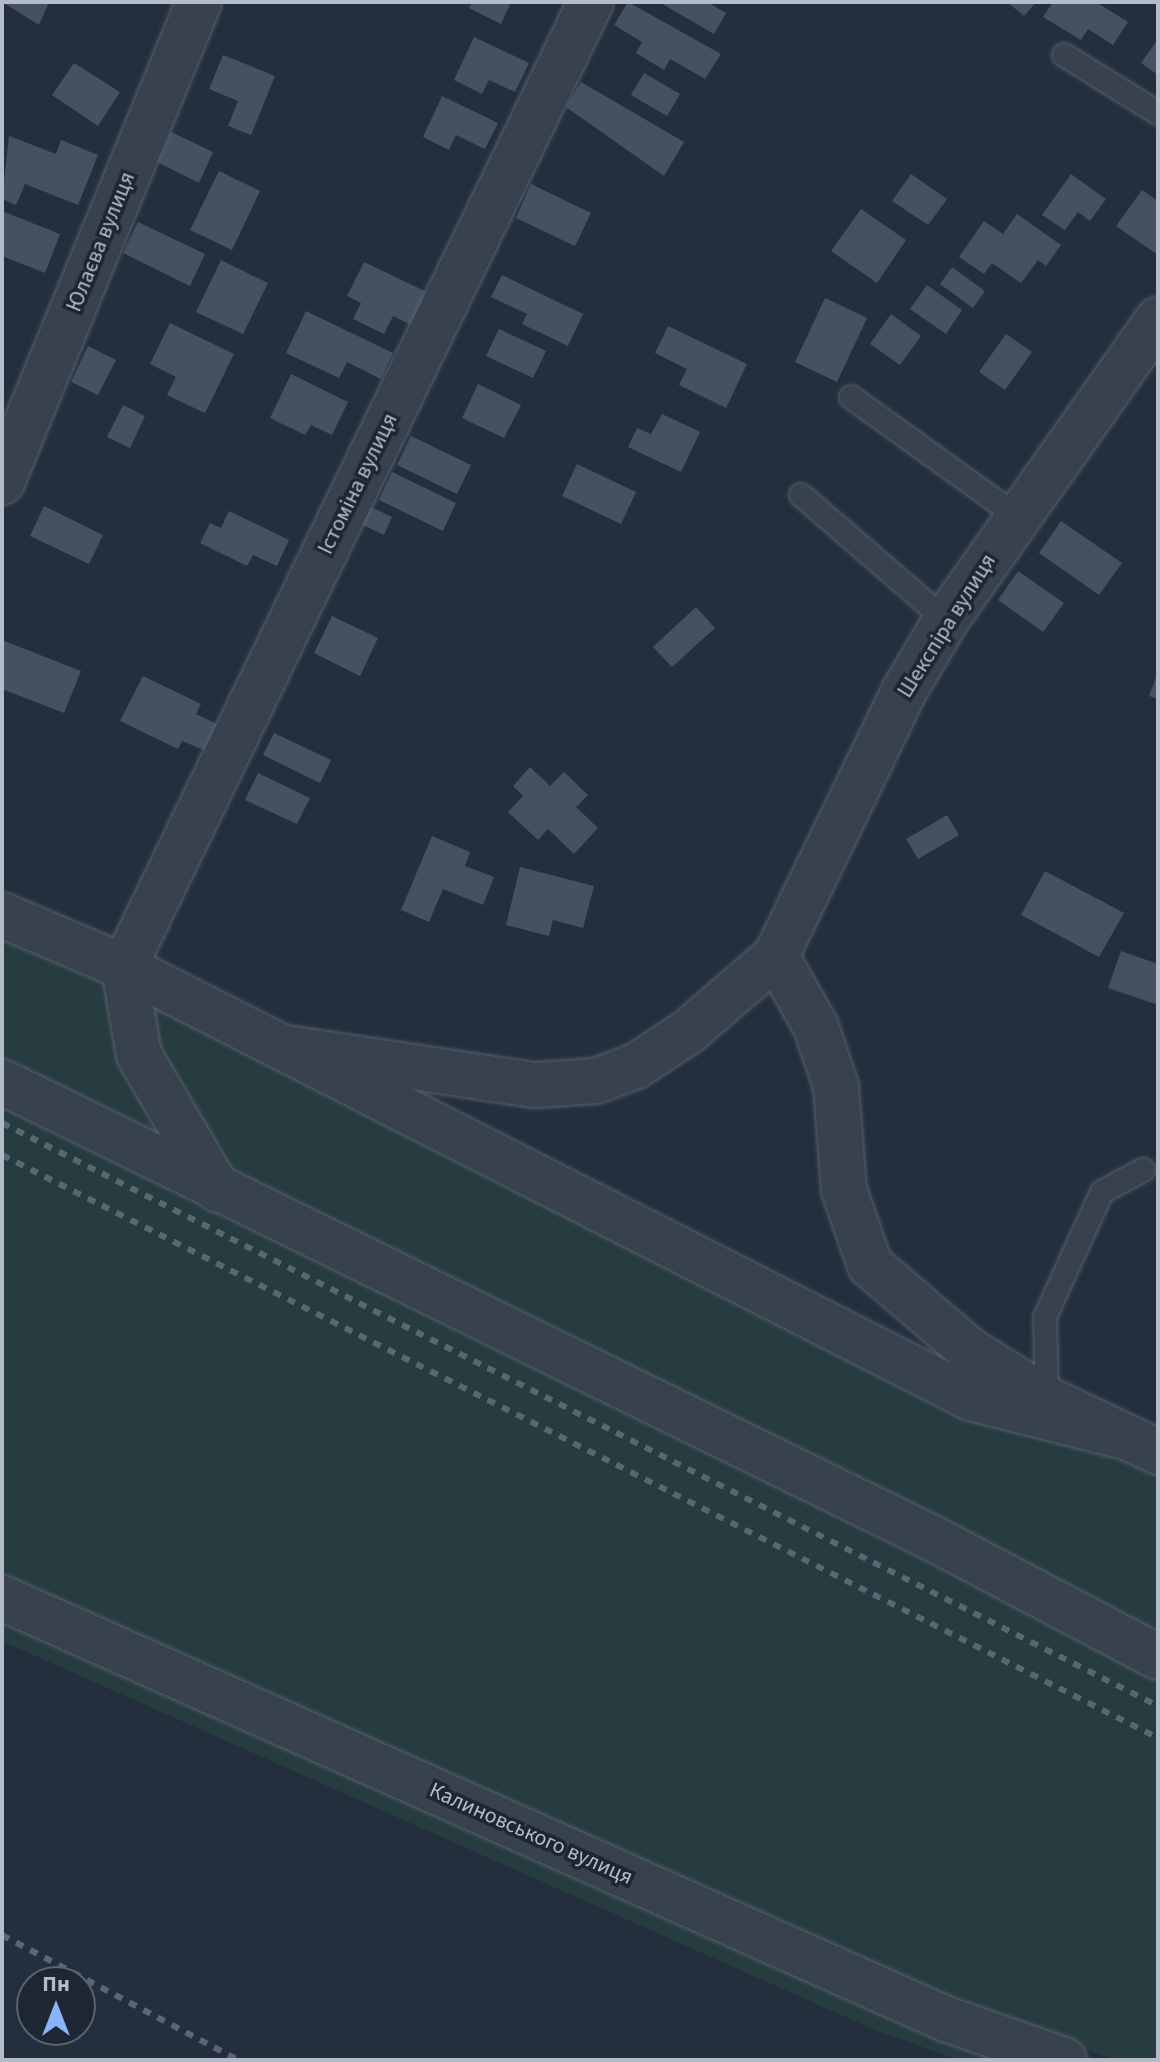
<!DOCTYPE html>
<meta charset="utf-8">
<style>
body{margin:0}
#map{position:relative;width:1160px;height:2062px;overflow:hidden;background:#242f3e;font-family:"Source Sans 3",sans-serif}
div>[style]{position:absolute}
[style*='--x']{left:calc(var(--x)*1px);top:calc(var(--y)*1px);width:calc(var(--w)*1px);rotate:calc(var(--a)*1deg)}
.green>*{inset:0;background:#263c3f}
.building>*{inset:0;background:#455162}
.roads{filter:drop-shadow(0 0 2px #565f6c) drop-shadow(0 0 2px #565f6c)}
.service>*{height:22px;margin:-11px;padding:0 11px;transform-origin:11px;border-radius:11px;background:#38414e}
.minor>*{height:44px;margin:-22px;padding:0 22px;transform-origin:22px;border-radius:22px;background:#38414e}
.tertiary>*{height:44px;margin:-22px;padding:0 22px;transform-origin:22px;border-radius:22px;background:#38414e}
.rail>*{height:6px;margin-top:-3px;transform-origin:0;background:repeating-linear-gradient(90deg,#5a6575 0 8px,transparent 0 16px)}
span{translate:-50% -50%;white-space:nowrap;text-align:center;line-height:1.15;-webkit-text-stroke:7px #1d2633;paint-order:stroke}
.street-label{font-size:22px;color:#b4bcc9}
.frame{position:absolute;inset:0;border:4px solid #b4bcc9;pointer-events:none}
.north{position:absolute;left:16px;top:1966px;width:80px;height:80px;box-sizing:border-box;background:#1d2633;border:2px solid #59626f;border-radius:50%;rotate:0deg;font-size:22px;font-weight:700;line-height:32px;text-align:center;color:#b4bcc9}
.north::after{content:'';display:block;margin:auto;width:28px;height:36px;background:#8ab4f8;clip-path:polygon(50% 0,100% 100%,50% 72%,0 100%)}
</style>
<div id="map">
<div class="green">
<div style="clip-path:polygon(2px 933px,1158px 1469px,1158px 2060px,1116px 2060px,952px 2003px,2px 1580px)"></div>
<div style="clip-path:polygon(2px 1617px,1014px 2060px,959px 2060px,877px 2031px,2px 1641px)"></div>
</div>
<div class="building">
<div style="clip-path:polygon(2px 2px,49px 2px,39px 25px)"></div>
<div style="clip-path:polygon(472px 2px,511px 2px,501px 24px,469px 8px)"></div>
<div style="clip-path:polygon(628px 2px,721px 54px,705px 79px,670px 59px,664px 70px,636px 53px,642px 42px,614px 25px)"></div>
<div style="clip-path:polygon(659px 2px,707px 2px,726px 13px,714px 34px)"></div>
<div style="clip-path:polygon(1007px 2px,1036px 2px,1024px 16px)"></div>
<div style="clip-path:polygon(1053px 2px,1096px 2px,1128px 22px,1113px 45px,1088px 29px,1081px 40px,1043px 17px)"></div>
<div style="clip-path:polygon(474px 37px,529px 63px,515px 92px,489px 80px,482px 94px,454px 80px)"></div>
<div style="clip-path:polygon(1158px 39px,1158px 75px,1141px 63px)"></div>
<div style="clip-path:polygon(223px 55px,275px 76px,251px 135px,228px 126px,238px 101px,209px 89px)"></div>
<div style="clip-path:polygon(74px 63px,120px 92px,98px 126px,52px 95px)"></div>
<div style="clip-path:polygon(644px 73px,680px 94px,667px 116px,631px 95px)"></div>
<div style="clip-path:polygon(581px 82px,684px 142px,664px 176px,566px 107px)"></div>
<div style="clip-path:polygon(442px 96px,498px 123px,485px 149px,456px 135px,449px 150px,423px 137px)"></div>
<div style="clip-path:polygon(171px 132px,213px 152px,199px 183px,157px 162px)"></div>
<div style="clip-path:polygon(9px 136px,56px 154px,61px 140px,98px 155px,78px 205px,25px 184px,16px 205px,2px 199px)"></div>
<div style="clip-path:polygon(219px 171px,260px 191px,232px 250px,190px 230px)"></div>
<div style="clip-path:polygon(911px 174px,947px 199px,928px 225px,892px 201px)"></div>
<div style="clip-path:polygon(1071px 174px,1106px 199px,1090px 221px,1078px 212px,1065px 230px,1042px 215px)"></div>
<div style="clip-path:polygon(531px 184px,591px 213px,575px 246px,516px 218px)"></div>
<div style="clip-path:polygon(1142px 190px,1158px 201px,1158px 255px,1116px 226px)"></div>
<div style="clip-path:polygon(861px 209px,906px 240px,877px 283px,831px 251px)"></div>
<div style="clip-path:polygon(2px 211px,60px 234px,45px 273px,2px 256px)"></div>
<div style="clip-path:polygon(1017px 214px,1061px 245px,1046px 266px,1038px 260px,1021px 283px,992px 263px,984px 274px,959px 257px,984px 221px,1003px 234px)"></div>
<div style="clip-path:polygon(138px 222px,205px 254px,190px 286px,123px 253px)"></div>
<div style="clip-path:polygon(221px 260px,268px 283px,243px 334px,196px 312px)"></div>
<div style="clip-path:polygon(364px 262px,429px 293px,413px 326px,393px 316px,384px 334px,353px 319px,361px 303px,347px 296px)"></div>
<div style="clip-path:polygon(952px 267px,985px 291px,973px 308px,940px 284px)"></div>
<div style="clip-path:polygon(502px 275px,583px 314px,568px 346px,522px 324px,527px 314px,491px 297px)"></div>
<div style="clip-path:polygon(927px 285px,962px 310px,946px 334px,910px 309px)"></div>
<div style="clip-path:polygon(825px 298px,867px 318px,837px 382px,795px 362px)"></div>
<div style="clip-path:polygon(306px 311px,393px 353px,381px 379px,347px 362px,339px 378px,286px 353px)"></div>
<div style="clip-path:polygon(891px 314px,921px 336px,900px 365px,870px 344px)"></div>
<div style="clip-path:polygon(170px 323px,234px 354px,205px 413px,167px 395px,176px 377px,150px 364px)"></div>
<div style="clip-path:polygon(668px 326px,747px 364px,726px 408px,679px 385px,687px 369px,655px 353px)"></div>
<div style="clip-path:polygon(499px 329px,546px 351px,533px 378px,486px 356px)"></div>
<div style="clip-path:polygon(1006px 334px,1032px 352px,1005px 390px,979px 372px)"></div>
<div style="clip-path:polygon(88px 346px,116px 360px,98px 395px,71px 382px)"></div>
<div style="clip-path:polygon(291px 374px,348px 402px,332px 435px,311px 425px,305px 435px,270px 418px)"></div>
<div style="clip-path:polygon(478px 384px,521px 405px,504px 438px,462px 418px)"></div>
<div style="clip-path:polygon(123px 405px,145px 416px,130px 448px,107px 437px)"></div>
<div style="clip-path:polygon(662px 414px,700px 432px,681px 472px,628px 447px,637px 428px,651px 434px)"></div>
<div style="clip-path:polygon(411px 436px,471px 465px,457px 494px,397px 465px)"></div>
<div style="clip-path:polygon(577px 464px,636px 492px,621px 524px,562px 496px)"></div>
<div style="clip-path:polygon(392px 472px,456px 503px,443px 531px,379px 500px)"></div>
<div style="clip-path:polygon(367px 505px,392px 517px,384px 535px,359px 523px)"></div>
<div style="clip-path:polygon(44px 506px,103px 535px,89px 564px,30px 536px)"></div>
<div style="clip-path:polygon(229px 511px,289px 540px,277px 566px,253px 555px,247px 566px,200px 543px,210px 523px,221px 528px)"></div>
<div style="clip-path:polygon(1061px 521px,1122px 563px,1099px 595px,1039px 553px)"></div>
<div style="clip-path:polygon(1018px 571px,1064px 603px,1043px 632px,998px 600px)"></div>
<div style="clip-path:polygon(696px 607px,715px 628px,672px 667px,653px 647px)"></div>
<div style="clip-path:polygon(332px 616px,378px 638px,360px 676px,314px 653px)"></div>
<div style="clip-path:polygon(2px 640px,81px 671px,64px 713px,2px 689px)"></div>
<div style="clip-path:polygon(1158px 672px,1158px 699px,1149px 696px)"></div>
<div style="clip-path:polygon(143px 676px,201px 704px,196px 714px,217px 724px,204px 750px,182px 741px,178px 749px,120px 721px)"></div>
<div style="clip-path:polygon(274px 733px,331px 760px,320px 783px,263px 755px)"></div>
<div style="clip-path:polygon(530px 767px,550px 786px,564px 772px,588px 795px,576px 807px,598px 828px,574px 854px,548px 829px,538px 840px,508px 812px,523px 796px,513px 786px)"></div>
<div style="clip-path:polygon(258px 773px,310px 798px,297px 824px,245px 800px)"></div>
<div style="clip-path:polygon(947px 815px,959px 835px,918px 859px,906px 839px)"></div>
<div style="clip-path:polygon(432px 836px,470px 852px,465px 866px,494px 877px,483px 905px,443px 889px,429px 922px,401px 910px)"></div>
<div style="clip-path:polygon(520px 867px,594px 886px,583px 928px,553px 920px,549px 936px,506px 925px)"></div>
<div style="clip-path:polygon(1045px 871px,1124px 913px,1099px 957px,1021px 915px)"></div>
<div style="clip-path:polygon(1121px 951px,1158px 964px,1158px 1005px,1108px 988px)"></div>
</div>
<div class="roads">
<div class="service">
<div style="--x:1064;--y:55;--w:110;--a:31.7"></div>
<div style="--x:851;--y:397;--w:206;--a:35.7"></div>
<div style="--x:801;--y:495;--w:191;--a:40.8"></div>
<div style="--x:1047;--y:1399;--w:82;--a:-91.4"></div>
<div style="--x:1045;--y:1317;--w:137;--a:-65.5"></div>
<div style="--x:1102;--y:1192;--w:47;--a:-28.2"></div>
</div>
<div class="minor">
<div style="--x:2;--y:482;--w:519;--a:-67.69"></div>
<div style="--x:2;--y:915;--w:133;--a:23.1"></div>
<div style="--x:124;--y:967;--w:950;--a:26.97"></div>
<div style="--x:971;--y:1398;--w:163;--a:14.2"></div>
<div style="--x:776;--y:956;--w:81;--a:60.6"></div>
<div style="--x:816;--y:1027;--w:62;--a:71.3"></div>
<div style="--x:836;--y:1086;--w:104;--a:85.6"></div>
<div style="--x:844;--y:1190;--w:79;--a:70.9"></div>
<div style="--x:870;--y:1265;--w:130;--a:40.6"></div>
<div style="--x:969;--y:1350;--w:92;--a:32.1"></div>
<div style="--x:1047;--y:1399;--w:123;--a:25.5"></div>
<div style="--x:286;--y:1048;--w:252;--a:8.5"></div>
<div style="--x:535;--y:1085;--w:61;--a:-3.8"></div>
<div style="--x:596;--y:1081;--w:43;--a:-20.6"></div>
<div style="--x:636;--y:1066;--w:64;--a:-33.4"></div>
<div style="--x:689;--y:1031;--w:115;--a:-40.8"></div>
<div style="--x:776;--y:956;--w:292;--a:-64.2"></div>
<div style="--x:903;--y:693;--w:85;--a:-59.5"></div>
<div style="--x:946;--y:620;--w:368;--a:-54.8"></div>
<div style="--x:2;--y:1082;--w:1038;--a:26.12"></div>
<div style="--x:934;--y:1539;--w:253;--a:27.8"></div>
<div style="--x:218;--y:1190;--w:156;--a:-120.3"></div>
<div style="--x:139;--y:1055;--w:89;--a:-99.7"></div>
<div style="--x:124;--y:967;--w:1072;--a:-64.18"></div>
</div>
<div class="tertiary">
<div style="--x:2;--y:1598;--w:1034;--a:24.04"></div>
<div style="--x:946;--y:2019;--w:125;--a:19.2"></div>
</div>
</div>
<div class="rail">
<div style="--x:2;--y:1123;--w:1295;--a:26.76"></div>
<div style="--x:2;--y:1155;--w:1295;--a:26.76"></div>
<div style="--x:2;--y:1935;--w:267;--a:27.9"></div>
</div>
<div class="street-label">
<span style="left:101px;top:242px;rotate:-68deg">Юлаєва вулиця</span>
<span style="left:358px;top:484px;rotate:-64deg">Істоміна вулиця</span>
<span style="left:947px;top:626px;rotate:-58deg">Шекспіра вулиця</span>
<span style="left:531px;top:1834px;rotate:24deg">Калиновського вулиця</span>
</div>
<div class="frame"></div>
<div class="north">Пн</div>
</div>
